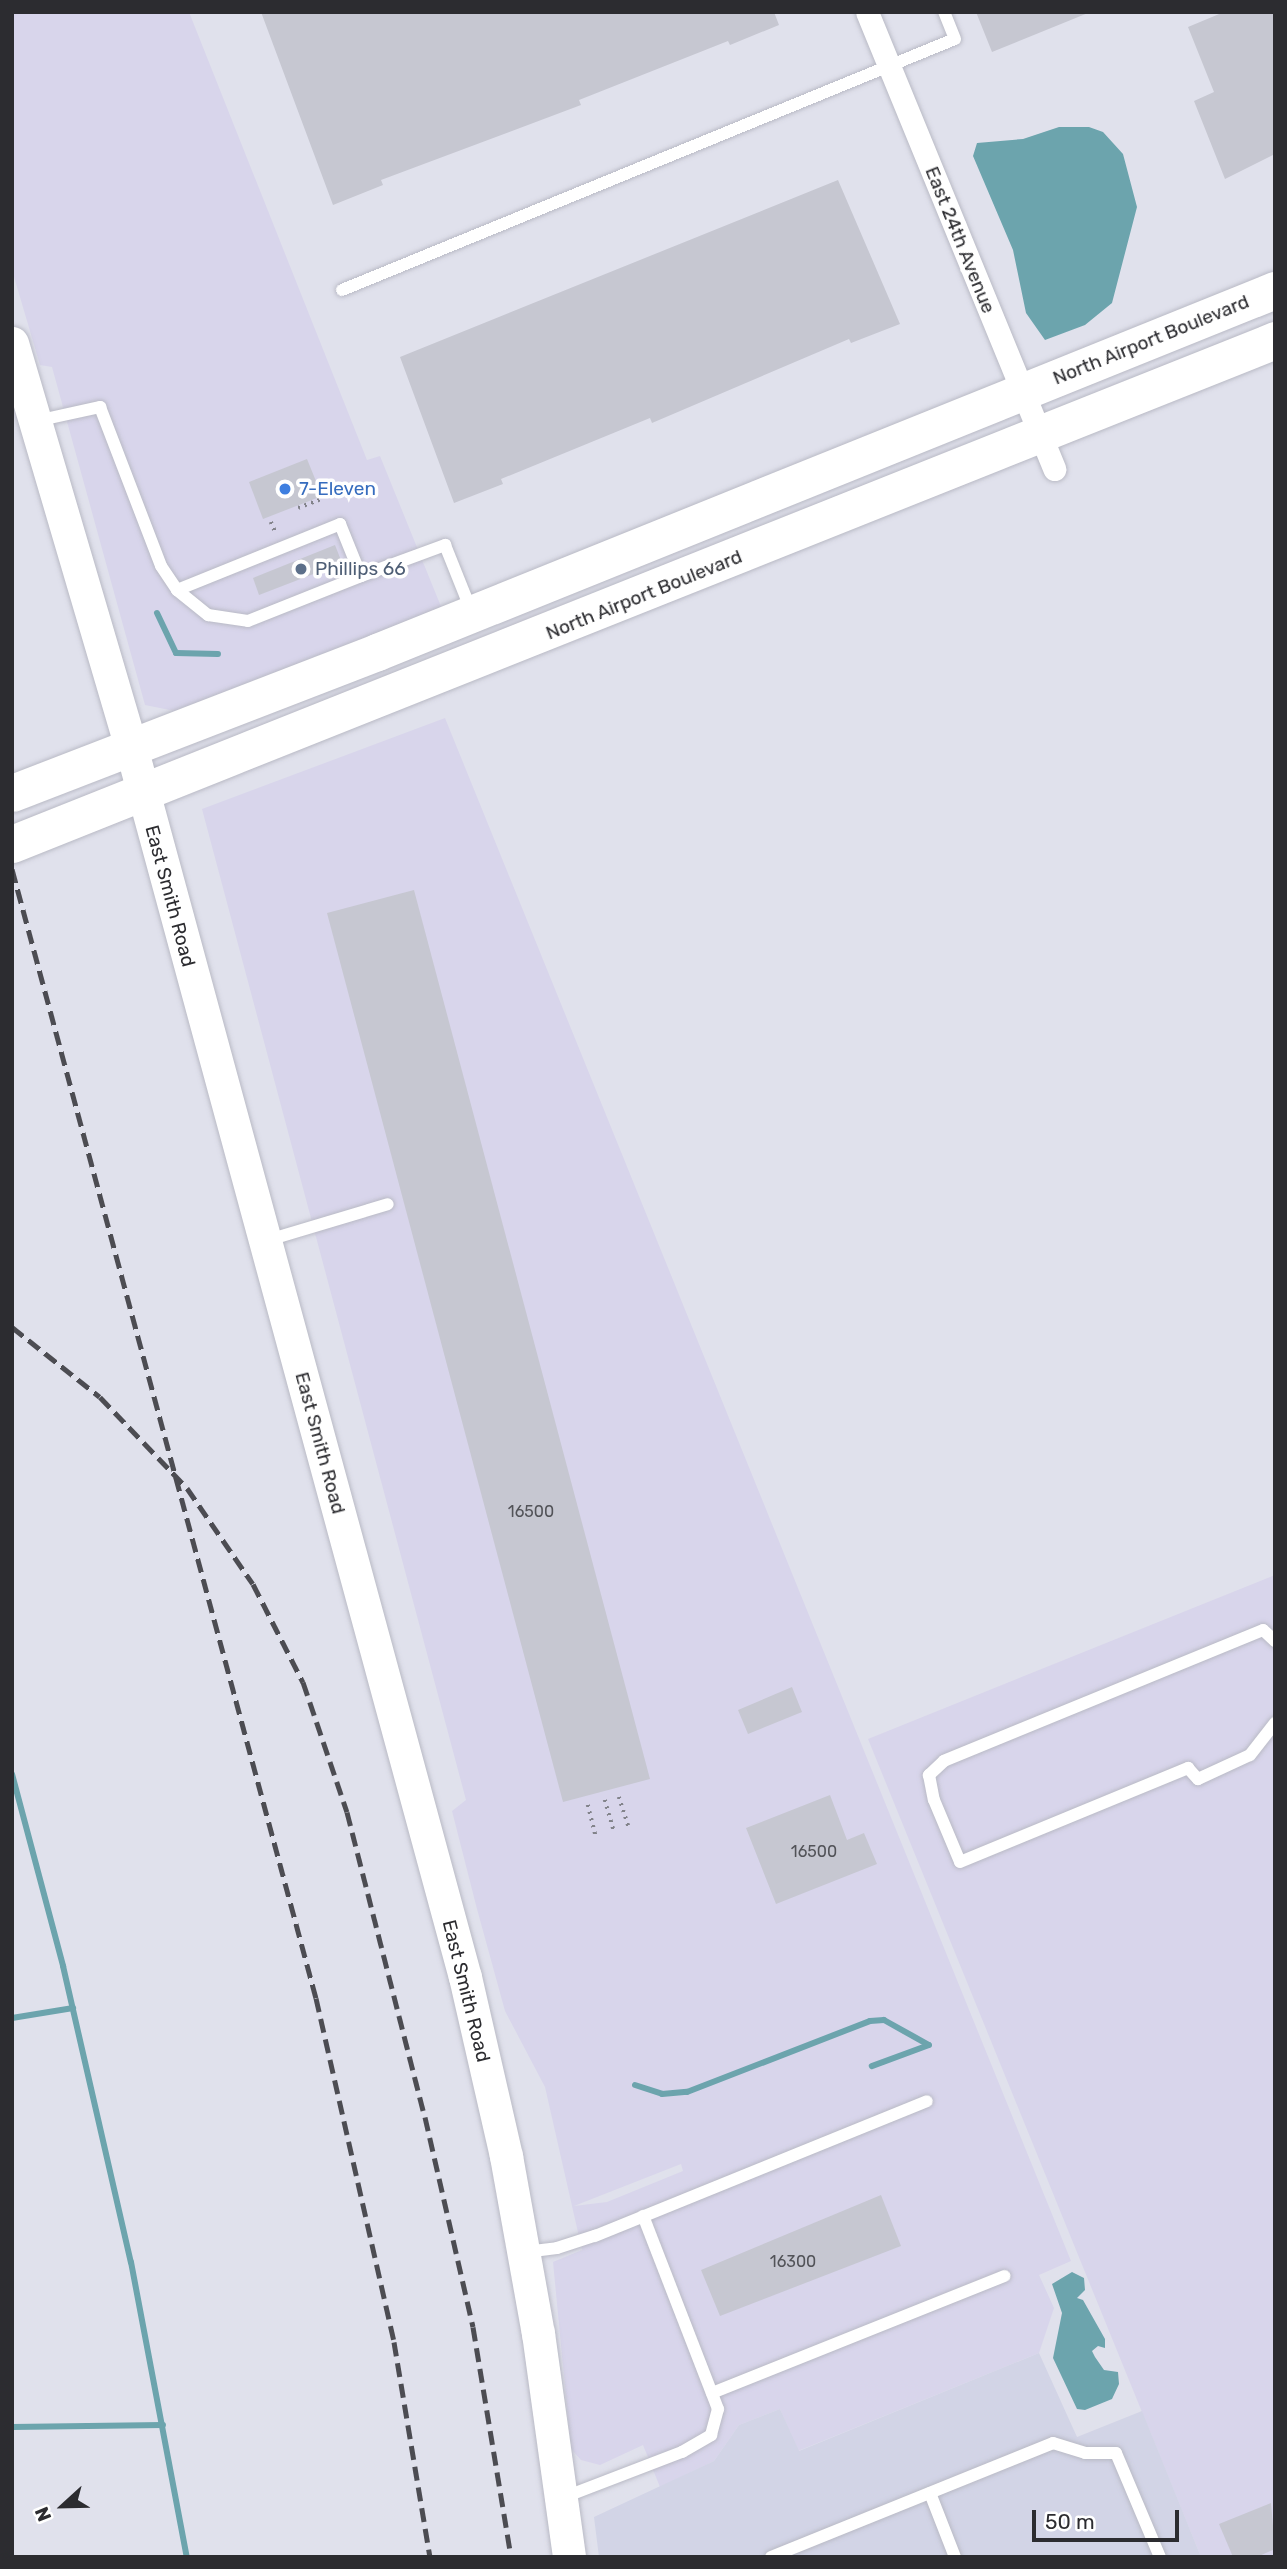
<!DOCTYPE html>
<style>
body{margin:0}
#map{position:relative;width:1287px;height:2569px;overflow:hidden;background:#e0e1ec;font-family:Rubik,sans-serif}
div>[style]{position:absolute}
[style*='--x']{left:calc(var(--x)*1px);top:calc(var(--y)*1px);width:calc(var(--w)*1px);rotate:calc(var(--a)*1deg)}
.commercial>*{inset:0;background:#d8d5eb}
.built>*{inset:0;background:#d2d4e6}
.water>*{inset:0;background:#6ca4ad}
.stream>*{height:6px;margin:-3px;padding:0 3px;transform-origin:3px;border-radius:3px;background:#6ca4ad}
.building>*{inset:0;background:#c6c7d1}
.path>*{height:3.5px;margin-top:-1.75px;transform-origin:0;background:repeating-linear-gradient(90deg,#82838a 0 2px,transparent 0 7px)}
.roads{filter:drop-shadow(0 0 2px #b9bac5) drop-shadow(0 0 2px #b9bac5)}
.lane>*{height:12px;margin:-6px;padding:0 6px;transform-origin:6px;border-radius:6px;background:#fff}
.street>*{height:23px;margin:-11.5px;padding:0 11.5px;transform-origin:11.5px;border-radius:11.5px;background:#fff}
.secondary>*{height:33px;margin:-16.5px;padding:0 16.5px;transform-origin:16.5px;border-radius:16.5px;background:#fff}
.primary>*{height:37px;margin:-18.5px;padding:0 18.5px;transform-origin:18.5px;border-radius:18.5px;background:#fff}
.rail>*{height:5px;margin-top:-2.5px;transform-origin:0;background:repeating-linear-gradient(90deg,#4c4c52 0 14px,transparent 0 21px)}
.dots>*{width:19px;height:19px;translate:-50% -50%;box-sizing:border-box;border:4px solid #fff;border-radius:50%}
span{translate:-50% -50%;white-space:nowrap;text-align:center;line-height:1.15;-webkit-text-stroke:7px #fff;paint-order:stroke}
.number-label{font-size:16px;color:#525358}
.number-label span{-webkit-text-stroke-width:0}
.street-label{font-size:19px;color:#2c2c30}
.shop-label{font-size:19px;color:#366cbe}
.left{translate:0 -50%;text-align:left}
.service-label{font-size:19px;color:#4e5e75}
.frame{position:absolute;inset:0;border:14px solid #2c2c30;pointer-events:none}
.north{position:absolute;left:28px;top:2471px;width:70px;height:70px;-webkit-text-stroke:5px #fff;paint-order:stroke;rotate:248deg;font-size:19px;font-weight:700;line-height:28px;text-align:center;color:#2c2c30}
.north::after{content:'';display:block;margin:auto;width:24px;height:32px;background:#2c2c30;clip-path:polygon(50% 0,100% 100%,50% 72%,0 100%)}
.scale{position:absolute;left:1032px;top:2510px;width:147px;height:32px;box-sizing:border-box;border:4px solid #2c2c30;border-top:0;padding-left:9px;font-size:21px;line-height:24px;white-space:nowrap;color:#2c2c30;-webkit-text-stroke:5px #fff;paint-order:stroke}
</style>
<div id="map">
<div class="commercial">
<div style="clip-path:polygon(12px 12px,189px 12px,367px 460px,380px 456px,442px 609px,175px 711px,145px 705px,52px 367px,40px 365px,12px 270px)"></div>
<div style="clip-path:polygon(evenodd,445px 718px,1071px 2261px,1039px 2275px,1054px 2308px,1039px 2353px,798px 2451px,780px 2409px,739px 2425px,714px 2461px,660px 2487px,643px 2445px,600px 2465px,581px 2460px,571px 2449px,553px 2262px,582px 2250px,545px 2087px,505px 2011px,477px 1909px,452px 1811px,466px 1800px,202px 809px,445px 718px,681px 2164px,683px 2171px,607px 2202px,574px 2206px,681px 2164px)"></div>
<div style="clip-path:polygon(1275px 1575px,1275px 2557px,1201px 2557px,868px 1739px)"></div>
</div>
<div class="built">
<div style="clip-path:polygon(1039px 2353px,1077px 2437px,1142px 2411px,1201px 2557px,599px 2557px,594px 2517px,714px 2461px,739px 2425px,780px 2409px,799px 2451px)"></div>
</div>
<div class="water">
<div style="clip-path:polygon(1059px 127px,1089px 127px,1103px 132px,1123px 154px,1137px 207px,1112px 303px,1085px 325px,1045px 340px,1026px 313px,1013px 250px,973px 156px,977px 143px,1023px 139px)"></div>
<div style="clip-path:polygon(1072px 2272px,1084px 2278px,1085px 2290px,1077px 2298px,1083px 2300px,1105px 2339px,1105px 2348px,1098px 2346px,1092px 2351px,1095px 2357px,1104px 2370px,1118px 2372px,1119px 2384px,1112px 2399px,1085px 2410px,1077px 2409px,1053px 2358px,1062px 2313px,1052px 2284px)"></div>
</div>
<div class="stream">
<div style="--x:157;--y:613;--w:44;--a:64.6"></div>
<div style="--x:176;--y:653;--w:42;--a:1.4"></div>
<div style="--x:12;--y:1774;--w:199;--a:75.1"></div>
<div style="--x:63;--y:1966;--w:304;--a:77.1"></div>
<div style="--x:131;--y:2262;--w:300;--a:79.3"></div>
<div style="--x:12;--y:2018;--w:62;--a:-9.3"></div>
<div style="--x:635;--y:2085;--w:28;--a:18"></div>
<div style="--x:662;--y:2094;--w:25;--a:-5"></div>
<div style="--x:687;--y:2092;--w:196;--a:-21.2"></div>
<div style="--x:870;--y:2021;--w:14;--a:-4"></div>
<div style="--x:884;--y:2020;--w:51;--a:29.1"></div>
<div style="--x:929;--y:2045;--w:61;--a:159.8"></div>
<div style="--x:12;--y:2427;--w:151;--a:-0.8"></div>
</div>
<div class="building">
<div style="clip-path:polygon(261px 12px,774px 12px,779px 25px,730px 45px,728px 41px,579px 100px,581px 105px,381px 180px,383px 185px,333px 205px)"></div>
<div style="clip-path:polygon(976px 12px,1087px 12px,1088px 13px,992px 52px)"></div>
<div style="clip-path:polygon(1224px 12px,1275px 12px,1275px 154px,1225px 179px,1194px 101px,1214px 92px,1188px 27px)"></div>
<div style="clip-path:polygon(838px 180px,900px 324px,851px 343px,849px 339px,652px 423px,650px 418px,501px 479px,503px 484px,454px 503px,400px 357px)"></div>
<div style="clip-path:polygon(307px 459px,322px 496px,263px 519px,249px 482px)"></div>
<div style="clip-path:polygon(335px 545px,342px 563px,259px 595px,253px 578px)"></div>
<div style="clip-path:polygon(414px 890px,650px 1779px,563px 1802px,327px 913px)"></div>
<div style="clip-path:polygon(792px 1687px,802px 1712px,748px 1734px,738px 1710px)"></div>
<div style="clip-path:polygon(830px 1795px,847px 1840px,864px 1833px,877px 1864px,776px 1904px,746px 1828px)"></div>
<div style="clip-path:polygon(881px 2195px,901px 2246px,720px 2316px,701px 2270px)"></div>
<div style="clip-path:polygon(1271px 2503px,1275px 2549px,1257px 2557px,1233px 2557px,1219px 2524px)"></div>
</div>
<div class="path">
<div style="--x:298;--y:508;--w:26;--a:-21"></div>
<div style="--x:271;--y:522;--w:12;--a:66"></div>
<div style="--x:619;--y:1797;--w:33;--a:72"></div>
<div style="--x:605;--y:1800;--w:33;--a:74"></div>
<div style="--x:588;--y:1805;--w:33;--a:76"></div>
</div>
<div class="roads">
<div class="lane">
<div style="--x:342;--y:290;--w:662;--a:-22.27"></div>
<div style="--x:955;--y:39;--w:29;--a:-112"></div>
<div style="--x:36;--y:421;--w:66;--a:-12.3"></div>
<div style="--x:100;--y:407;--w:170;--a:69"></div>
<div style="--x:161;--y:566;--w:29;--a:56"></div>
<div style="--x:177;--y:590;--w:176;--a:-22"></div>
<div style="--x:340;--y:524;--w:56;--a:68"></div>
<div style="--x:361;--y:576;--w:90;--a:-20.3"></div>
<div style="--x:445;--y:545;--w:70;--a:68.2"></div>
<div style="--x:177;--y:590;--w:40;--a:39"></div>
<div style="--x:208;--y:615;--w:40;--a:8.5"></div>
<div style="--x:248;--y:621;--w:122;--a:-21.7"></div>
<div style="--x:265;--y:1241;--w:128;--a:-16.7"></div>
<div style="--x:1275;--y:1641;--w:16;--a:-137"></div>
<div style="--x:1263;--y:1630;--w:345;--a:157.7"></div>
<div style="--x:944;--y:1761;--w:21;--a:137"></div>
<div style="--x:929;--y:1775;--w:25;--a:79"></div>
<div style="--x:934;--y:1800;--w:67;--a:67.2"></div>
<div style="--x:960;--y:1862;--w:247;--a:-22.4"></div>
<div style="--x:1188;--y:1768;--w:15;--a:48"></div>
<div style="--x:1198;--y:1779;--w:57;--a:-24.8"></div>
<div style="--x:1250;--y:1755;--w:41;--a:-52"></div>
<div style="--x:525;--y:2252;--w:32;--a:-7"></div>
<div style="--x:557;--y:2248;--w:40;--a:-18"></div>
<div style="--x:595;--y:2236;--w:358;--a:-22.1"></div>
<div style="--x:712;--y:2393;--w:315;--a:-21.8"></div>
<div style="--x:930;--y:2493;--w:69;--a:68.7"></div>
<div style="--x:562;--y:2498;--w:129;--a:-21"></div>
<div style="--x:682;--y:2452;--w:34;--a:-30"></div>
<div style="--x:711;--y:2435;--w:27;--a:-75"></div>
<div style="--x:718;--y:2409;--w:207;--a:-111.2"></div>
<div style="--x:771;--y:2557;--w:304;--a:-22"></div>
<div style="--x:1053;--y:2443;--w:34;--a:17"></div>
<div style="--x:1085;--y:2453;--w:31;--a:0"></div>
<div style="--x:1116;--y:2453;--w:113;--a:67.1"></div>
</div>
<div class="street">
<div style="--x:867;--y:12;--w:494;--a:67.7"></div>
</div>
<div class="secondary">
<div style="--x:12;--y:343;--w:421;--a:73.6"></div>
<div style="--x:131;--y:747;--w:1275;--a:74.81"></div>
<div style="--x:465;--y:1977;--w:184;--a:77.1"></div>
<div style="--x:506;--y:2156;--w:180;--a:79.8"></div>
<div style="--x:538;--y:2333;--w:226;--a:82.1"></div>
</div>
<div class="primary">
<div style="--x:12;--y:793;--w:391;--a:-21.1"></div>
<div style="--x:377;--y:652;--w:968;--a:-21.96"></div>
<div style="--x:12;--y:844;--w:1360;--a:-21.75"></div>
</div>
</div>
<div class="rail">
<div style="--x:12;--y:869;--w:1169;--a:74.93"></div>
<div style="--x:316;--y:1998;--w:353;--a:77.2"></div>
<div style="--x:394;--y:2342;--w:218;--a:80.5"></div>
<div style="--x:12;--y:1327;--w:112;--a:38.5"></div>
<div style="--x:100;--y:1397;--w:126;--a:46.3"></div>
<div style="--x:187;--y:1488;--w:116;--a:55.5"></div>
<div style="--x:253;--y:1584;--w:110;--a:63"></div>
<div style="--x:303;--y:1682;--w:137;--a:71.3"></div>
<div style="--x:347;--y:1812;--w:315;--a:75.7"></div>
<div style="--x:425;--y:2117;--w:215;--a:77.1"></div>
<div style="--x:473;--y:2327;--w:233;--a:80.6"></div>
</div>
<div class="dots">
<div style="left:285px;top:489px;background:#3f7fe0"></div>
<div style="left:301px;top:569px;background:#5c6f8a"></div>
</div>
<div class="number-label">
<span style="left:531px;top:1512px">16500</span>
<span style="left:814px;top:1852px">16500</span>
<span style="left:793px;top:2262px">16300</span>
</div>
<div class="street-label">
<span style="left:960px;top:240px;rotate:68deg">East 24th Avenue</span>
<span style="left:1151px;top:340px;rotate:-22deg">North Airport Boulevard</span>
<span style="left:644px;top:595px;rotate:-22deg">North Airport Boulevard</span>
<span style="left:170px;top:896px;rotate:75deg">East Smith Road</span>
<span style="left:320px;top:1443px;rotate:75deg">East Smith Road</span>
<span style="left:466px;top:1991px;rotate:76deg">East Smith Road</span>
</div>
<div class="shop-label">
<span class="left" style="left:299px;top:489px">7-Eleven</span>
</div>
<div class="service-label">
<span class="left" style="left:315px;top:569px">Phillips 66</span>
</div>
<div class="frame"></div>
<div class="north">N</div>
<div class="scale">50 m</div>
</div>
